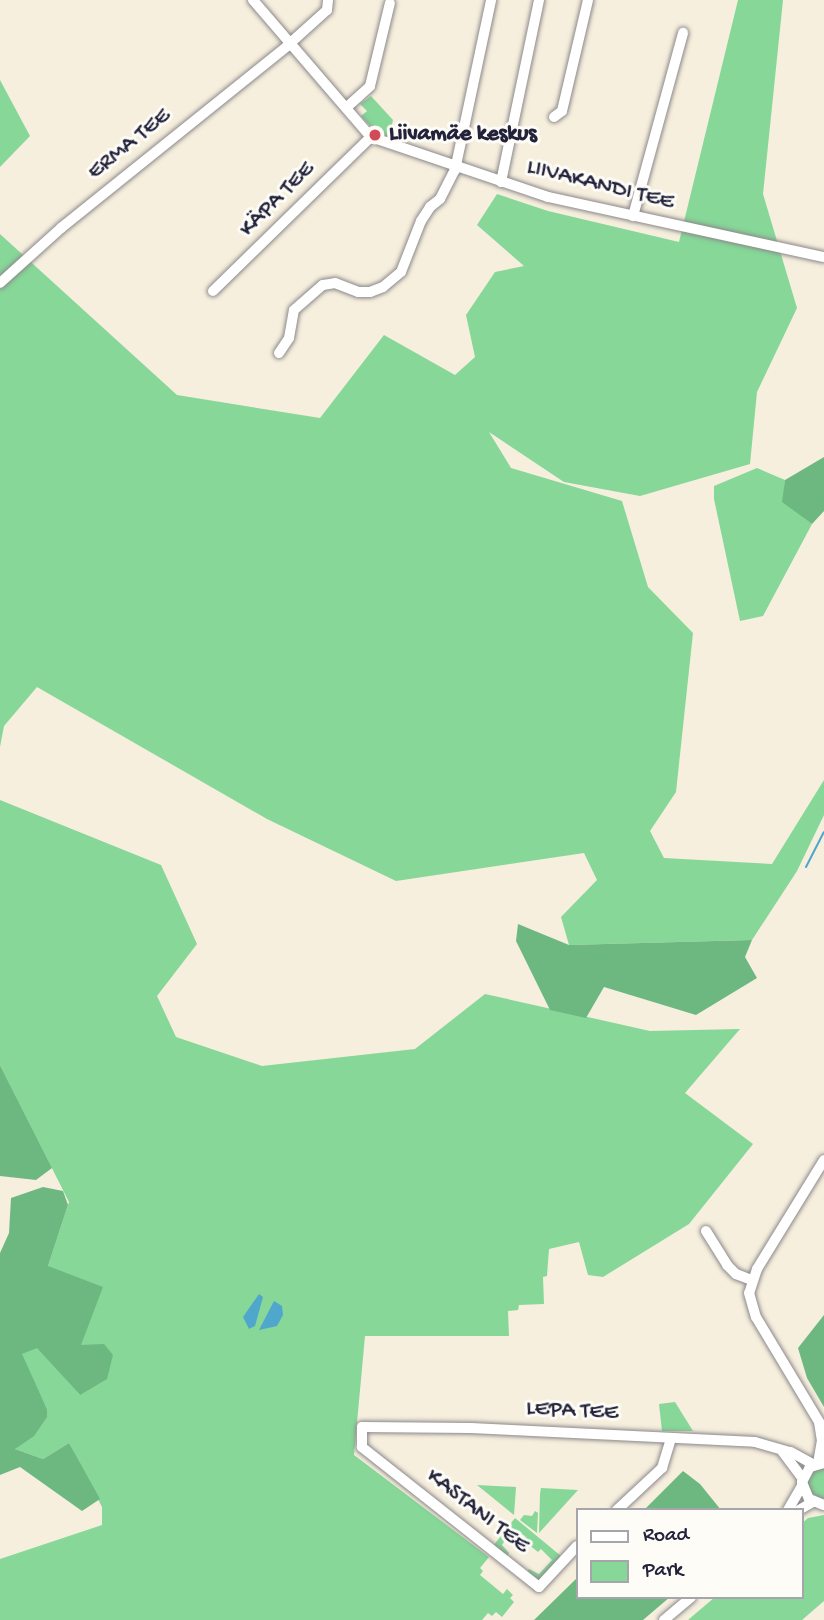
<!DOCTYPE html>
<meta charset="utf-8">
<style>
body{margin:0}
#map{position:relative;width:824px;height:1620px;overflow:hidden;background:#f6efdd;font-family:"Gochi Hand",sans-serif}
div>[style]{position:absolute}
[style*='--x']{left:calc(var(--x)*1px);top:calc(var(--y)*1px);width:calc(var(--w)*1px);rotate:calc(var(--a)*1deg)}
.green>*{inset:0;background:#86d798}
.forest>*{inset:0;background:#6cb880}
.water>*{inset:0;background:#4fa7cc}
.stream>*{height:2px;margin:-1px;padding:0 1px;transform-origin:1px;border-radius:1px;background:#4fa7cc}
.roads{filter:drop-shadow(0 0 2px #8c888c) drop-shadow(0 0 2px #8c888c)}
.minor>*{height:10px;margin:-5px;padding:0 5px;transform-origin:5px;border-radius:5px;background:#fff}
.dots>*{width:19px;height:19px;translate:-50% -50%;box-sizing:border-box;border:4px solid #fdfcf7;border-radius:50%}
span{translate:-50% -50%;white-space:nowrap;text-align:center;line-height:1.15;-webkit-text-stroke:6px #fdfcf7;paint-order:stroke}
.poi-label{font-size:23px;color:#22223b;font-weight:700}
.left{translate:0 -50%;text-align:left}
.street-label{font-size:23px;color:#22223b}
.legend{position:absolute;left:576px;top:1508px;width:228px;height:91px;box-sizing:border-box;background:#fdfcf7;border:2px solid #a5a5ac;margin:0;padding:9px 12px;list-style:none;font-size:21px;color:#22223b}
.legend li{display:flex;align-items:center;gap:14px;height:35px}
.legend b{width:35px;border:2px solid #a5a5ac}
</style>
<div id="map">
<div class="green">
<div style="clip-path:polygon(738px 0,783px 0,763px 194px,797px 308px,757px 392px,750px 464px,640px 496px,564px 482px,489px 432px,511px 468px,622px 501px,648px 587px,693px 633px,676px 792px,650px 831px,664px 858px,772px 864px,824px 780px,824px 815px,797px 871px,752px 940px,569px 945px,561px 917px,597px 880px,584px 853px,396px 881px,267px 819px,37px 687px,4px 726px,0 747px,0 234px,177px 395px,320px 418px,384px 335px,455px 375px,475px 357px,466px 315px,495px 272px,524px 266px,477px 225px,497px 194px,548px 211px,679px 242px)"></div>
<div style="clip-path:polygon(0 80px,30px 136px,0 167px)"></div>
<div style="clip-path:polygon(371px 96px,393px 120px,389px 137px,378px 134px,361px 116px,367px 111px,360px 104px)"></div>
<div style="clip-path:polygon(757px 468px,785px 480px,783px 502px,812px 524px,763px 616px,740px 621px,714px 499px,714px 486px)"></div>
<div style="clip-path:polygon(0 800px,161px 865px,197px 944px,157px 996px,176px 1037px,262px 1066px,415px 1049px,485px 994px,650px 1031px,740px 1029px,685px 1093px,753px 1144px,689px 1224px,603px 1277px,588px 1275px,579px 1242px,549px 1249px,547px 1276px,543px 1277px,544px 1304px,519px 1305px,518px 1310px,508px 1311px,509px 1336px,365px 1336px,354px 1455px,489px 1557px,480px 1568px,483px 1571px,480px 1575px,503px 1594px,507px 1589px,513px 1595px,510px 1598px,514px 1602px,502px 1617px,496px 1612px,492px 1616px,488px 1613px,482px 1620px,0 1620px,0 1559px,102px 1525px,102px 1507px,69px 1443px,43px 1459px,15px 1449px,46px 1417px,47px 1409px,21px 1354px,37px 1347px,80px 1395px,80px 1345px,48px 1266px,69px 1202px,0 1065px)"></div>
<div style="clip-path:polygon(675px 1402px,693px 1431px,662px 1431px,659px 1404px)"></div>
<div style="clip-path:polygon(824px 1468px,824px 1499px,821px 1499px,809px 1491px,807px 1480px,813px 1471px)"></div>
<div style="clip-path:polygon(477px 1485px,516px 1487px,514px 1515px)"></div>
<div style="clip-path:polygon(541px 1488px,578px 1490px,539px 1533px,540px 1494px)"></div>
<div style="clip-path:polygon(535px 1511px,538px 1513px,537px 1533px,520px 1520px,524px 1515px,532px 1516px)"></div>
<div style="clip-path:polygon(824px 1515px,824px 1601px,802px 1620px,688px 1620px,715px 1597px,801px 1597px,801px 1524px,808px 1518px)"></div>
<div style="clip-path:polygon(515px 1518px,561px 1556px,538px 1581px,526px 1572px,529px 1569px,539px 1574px,552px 1560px,541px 1549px,538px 1552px,524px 1541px,526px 1537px,517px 1530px,512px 1529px,502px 1545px,509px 1553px,507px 1556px,493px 1546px)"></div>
</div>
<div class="forest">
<div style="clip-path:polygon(824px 457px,824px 511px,812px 524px,782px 502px,785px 480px)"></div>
<div style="clip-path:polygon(518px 924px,569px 945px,752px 940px,745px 957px,757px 978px,696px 1015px,604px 987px,586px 1018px,550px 1010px,516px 941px)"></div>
<div style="clip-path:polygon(0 1065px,52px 1168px,36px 1180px,0 1176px)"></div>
<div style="clip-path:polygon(43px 1187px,63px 1191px,68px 1205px,48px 1266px,103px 1287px,81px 1345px,104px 1344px,113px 1355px,107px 1379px,80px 1395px,37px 1348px,22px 1354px,47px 1409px,47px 1417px,34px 1436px,15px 1449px,43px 1459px,69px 1443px,100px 1499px,82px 1511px,20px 1467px,0 1475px,0 1253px,9px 1233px,11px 1198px)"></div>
<div style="clip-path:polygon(824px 1315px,824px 1407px,807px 1378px,798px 1348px)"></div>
<div style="clip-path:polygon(683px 1471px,700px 1484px,721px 1510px,644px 1510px)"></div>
<div style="clip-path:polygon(577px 1578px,577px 1597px,670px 1597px,643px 1620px,534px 1620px)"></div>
</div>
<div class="water">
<div style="clip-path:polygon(259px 1294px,263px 1297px,255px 1326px,249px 1329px,243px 1317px)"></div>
<div style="clip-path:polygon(274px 1301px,282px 1306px,283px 1315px,277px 1326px,259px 1330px)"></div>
</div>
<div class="stream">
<div style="--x:806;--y:867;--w:39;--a:-63"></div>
</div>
<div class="roads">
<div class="minor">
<div style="--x:253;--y:0;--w:181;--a:49.3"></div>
<div style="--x:371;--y:137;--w:187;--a:18.7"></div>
<div style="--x:548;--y:197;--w:282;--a:12.3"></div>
<div style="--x:347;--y:107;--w:31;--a:-42"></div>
<div style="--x:370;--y:86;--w:85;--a:-76.5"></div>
<div style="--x:554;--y:117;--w:10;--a:-37"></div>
<div style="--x:562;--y:111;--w:114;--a:-76.8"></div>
<div style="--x:501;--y:182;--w:186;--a:-78.2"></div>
<div style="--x:633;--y:216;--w:190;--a:-74.7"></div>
<div style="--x:0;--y:283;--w:82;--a:-42"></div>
<div style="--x:61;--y:228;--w:290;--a:-38.8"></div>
<div style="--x:287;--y:46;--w:54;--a:-42"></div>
<div style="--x:327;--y:10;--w:10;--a:-84"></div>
<div style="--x:213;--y:291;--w:221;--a:-44.3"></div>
<div style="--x:279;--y:353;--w:18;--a:-56"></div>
<div style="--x:289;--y:338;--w:28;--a:-80"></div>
<div style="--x:294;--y:310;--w:38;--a:-41"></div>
<div style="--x:323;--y:285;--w:12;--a:-9"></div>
<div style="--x:335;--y:283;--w:25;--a:21"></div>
<div style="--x:358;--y:292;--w:12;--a:0"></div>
<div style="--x:370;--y:292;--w:14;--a:-21"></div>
<div style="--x:383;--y:287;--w:23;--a:-40"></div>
<div style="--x:401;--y:272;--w:55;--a:-68.6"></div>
<div style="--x:421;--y:221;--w:17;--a:-57"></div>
<div style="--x:430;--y:207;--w:13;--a:-39"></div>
<div style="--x:440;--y:199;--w:33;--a:-63"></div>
<div style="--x:455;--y:170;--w:174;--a:-78"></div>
<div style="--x:824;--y:1160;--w:128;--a:121.6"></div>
<div style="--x:757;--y:1269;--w:25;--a:108"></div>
<div style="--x:749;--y:1293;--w:25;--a:74"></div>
<div style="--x:756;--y:1317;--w:132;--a:59"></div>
<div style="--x:706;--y:1231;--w:40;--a:58"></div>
<div style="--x:727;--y:1265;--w:13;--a:45"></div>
<div style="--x:736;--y:1274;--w:17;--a:21"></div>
<div style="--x:782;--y:1451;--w:34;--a:53"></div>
<div style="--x:818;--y:1463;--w:22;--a:-80"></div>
<div style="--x:822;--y:1441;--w:18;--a:-99"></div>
<div style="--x:824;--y:1463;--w:15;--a:164"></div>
<div style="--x:810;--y:1467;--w:17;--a:118"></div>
<div style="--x:802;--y:1482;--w:18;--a:68"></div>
<div style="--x:809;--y:1499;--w:16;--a:22"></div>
<div style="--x:617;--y:1510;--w:62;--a:-43"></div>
<div style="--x:662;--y:1468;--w:31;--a:-73"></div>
<div style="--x:788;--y:1510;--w:28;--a:-60"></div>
<div style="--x:799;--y:1510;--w:16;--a:-30"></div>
<div style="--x:577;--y:1546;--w:56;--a:132.8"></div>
<div style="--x:539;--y:1587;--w:226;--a:-141.7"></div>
<div style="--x:362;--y:1447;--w:20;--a:-90"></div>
<div style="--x:362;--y:1427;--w:109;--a:0.5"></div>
<div style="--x:471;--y:1428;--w:284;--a:2.8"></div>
<div style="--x:755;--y:1442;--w:37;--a:16"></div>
<div style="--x:791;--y:1452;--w:26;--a:29"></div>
<div style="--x:664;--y:1620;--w:35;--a:-40"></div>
</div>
</div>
<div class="dots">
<div style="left:375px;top:135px;background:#d1495b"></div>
</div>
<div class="poi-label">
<span class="left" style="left:389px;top:135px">Liivamäe keskus</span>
</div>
<div class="street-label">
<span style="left:130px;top:145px;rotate:-39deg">ERMA TEE</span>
<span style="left:600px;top:186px;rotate:14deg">LIIVAKANDI TEE</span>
<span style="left:278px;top:200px;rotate:-45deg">KÄPA TEE</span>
<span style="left:572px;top:1412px;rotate:3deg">LEPA TEE</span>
<span style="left:477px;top:1512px;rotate:38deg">KASTANI TEE</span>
</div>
<ul class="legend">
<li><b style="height:9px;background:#fff"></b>Road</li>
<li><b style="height:19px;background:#86d798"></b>Park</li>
</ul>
</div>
